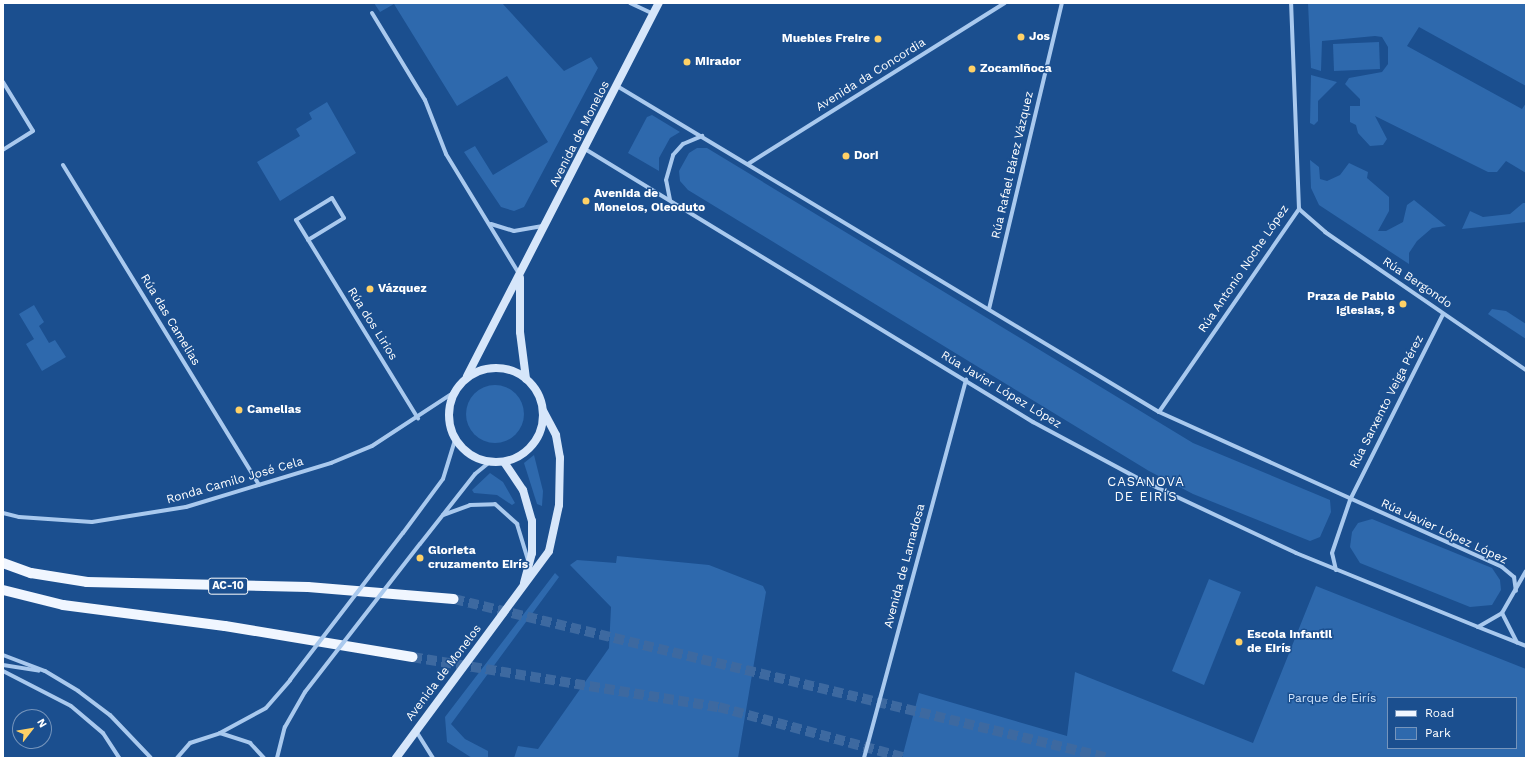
<!DOCTYPE html>
<meta charset="utf-8">
<style>
body{margin:0}
#map{position:relative;width:1529px;height:761px;overflow:hidden;background:#1b4f8f;font-family:"Work Sans",sans-serif}
div>[style]{position:absolute}
[style*='--x']{left:calc(var(--x)*1px);top:calc(var(--y)*1px);width:calc(var(--w)*1px);rotate:calc(var(--a)*1deg)}
.green>*{inset:0;background:#2e69ad}
.round{border-radius:50%}
.primary-tunnel>*{height:10px;margin-top:-5px;transform-origin:0;background:repeating-linear-gradient(90deg,#3d69a0 0 10px,transparent 0 15px)}
.street>*{height:4px;margin:-2px;padding:0 2px;transform-origin:2px;border-radius:2px;background:#a9c9ee}
.secondary>*{height:8px;margin:-4px;padding:0 4px;transform-origin:4px;border-radius:4px;background:#d6e6fa}
.secondary>.ring{margin:-4px;padding:0;box-sizing:content-box;background:none;border:8px solid #d6e6fa;border-radius:50%}
.primary>*{height:10px;margin:-5px;padding:0 5px;transform-origin:5px;border-radius:5px;background:#f0f6ff}
.street-bridge>*{height:4px;margin:-2px;padding:0 2px;transform-origin:2px;border-radius:2px;background:#a9c9ee}
.dots>*{width:11px;height:11px;translate:-50% -50%;box-sizing:border-box;border:2px solid #1b4f8f;border-radius:50%}
span{translate:-50% -50%;white-space:nowrap;text-align:center;line-height:1.15;-webkit-text-stroke:3px #1b4f8f;paint-order:stroke}
.shield-label span{padding:1px 3px;background:#1b4f8f;border:1px solid;border-radius:3px;-webkit-text-stroke-width:0}
.shield-label{font-size:11px;color:#fff;font-weight:700}
.poi-label{font-size:12px;color:#fff;font-weight:700}
.left{translate:0 -50%;text-align:left}
.right{translate:-100% -50%;text-align:right}
.street-label{font-size:12px;color:#fff}
.park-label{font-size:12px;color:#cfe3fa}
.neighbourhood-label{font-size:13px;color:#fff;letter-spacing:1px}
.frame{position:absolute;inset:0;border:4px solid #fff;pointer-events:none}
.legend{position:absolute;left:1387px;top:697px;width:130px;height:52px;box-sizing:border-box;background:#1b4f8f;border:1px solid #7695bc;margin:0;padding:5px 7px;list-style:none;font-size:12px;color:#fff}
.legend li{display:flex;align-items:center;gap:8px;height:20px}
.legend b{width:20px;border:1px solid #7695bc}
.north{position:absolute;left:12px;top:709px;width:40px;height:40px;box-sizing:border-box;background:#1b4f8f;border:1px solid #7695bc;border-radius:50%;rotate:59deg;font-size:11px;font-weight:700;line-height:16px;text-align:center;color:#fff}
.north::after{content:'';display:block;margin:auto;width:14px;height:18px;background:#ffd166;clip-path:polygon(50% 0,100% 100%,50% 72%,0 100%)}
</style>
<div id="map">
<div class="green">
<div style="clip-path:polygon(374px 3px,502px 3px,564px 71px,591px 57px,598px 68px,524px 207px,514px 211px,501px 207px,464px 152px,475px 146px,493px 175px,548px 142px,507px 76px,457px 106px,394px 4px,380px 12px)"></div>
<div style="clip-path:polygon(1308px 3px,1526px 3px,1526px 86px,1419px 27px,1407px 46px,1522px 109px,1526px 103px,1526px 173px,1506px 161px,1497px 172px,1488px 172px,1375px 116px,1387px 139px,1383px 145px,1370px 146px,1358px 133px,1356px 125px,1350px 122px,1350px 106px,1360px 106px,1360px 99px,1345px 84px,1349px 78px,1382px 72px,1388px 64px,1388px 47px,1382px 37px,1375px 36px,1322px 41px,1321px 71px,1311px 68px)"></div>
<div style="clip-path:polygon(1379px 42px,1380px 69px,1334px 71px,1333px 44px)"></div>
<div style="clip-path:polygon(1311px 75px,1337px 82px,1318px 101px,1318px 121px,1314px 125px,1310px 123px)"></div>
<div style="clip-path:polygon(327px 102px,356px 153px,280px 201px,257px 162px,300px 136px,296px 129px,312px 119px,309px 113px)"></div>
<div style="clip-path:polygon(652px 115px,680px 132px,670px 138px,659px 158px,659px 171px,628px 153px,647px 117px)"></div>
<div style="clip-path:polygon(697px 148px,707px 148px,1193px 443px,1330px 500px,1331px 512px,1320px 537px,1310px 541px,1193px 494px,1149px 471px,688px 190px,680px 181px,679px 171px,689px 153px)"></div>
<div style="clip-path:polygon(1310px 160px,1319px 167px,1320px 179px,1327px 181px,1340px 175px,1349px 163px,1368px 172px,1367px 178px,1389px 197px,1389px 211px,1378px 231px,1386px 231px,1403px 222px,1407px 205px,1414px 200px,1446px 226px,1432px 228px,1417px 241px,1409px 253px,1409px 264px,1319px 205px,1311px 188px)"></div>
<div style="clip-path:polygon(1523px 203px,1526px 203px,1526px 222px,1462px 229px,1470px 211px,1483px 217px,1510px 214px)"></div>
<div style="clip-path:polygon(34px 305px,44px 322px,39px 326px,49px 343px,55px 340px,66px 357px,42px 371px,26px 344px,34px 339px,19px 314px)"></div>
<div style="clip-path:polygon(1492px 309px,1506px 311px,1526px 324px,1526px 339px,1488px 314px)"></div>
<div class="round" style="left:466px;top:385px;width:58px;height:58px"></div>
<div style="clip-path:polygon(534px 455px,543px 491px,542px 506px,537px 504px,524px 463px)"></div>
<div style="clip-path:polygon(490px 473px,503px 482px,515px 503px,512px 505px,497px 495px,474px 493px,472px 490px)"></div>
<div style="clip-path:polygon(1372px 519px,1492px 568px,1500px 580px,1501px 590px,1492px 605px,1470px 607px,1360px 563px,1350px 547px,1352px 532px,1358px 523px)"></div>
<div style="clip-path:polygon(617px 556px,709px 565px,763px 586px,766px 592px,738px 758px,514px 758px,518px 746px,538px 749px,609px 648px,611px 607px,570px 565px,577px 560px,616px 563px)"></div>
<div style="clip-path:polygon(555px 573px,559px 577px,451px 724px,465px 739px,488px 751px,488px 758px,472px 758px,447px 742px,445px 717px)"></div>
<div style="clip-path:polygon(1209px 579px,1241px 592px,1204px 685px,1172px 671px)"></div>
<div style="clip-path:polygon(evenodd,1316px 586px,1526px 669px,1526px 758px,902px 758px,919px 693px,1067px 736px,1075px 672px,1253px 743px,1316px 586px,1388px 698px,1516px 698px,1516px 748px,1388px 748px,1388px 698px)"></div>
</div>
<div class="primary-tunnel">
<div style="--x:454;--y:599;--w:673;--a:13.66"></div>
<div style="--x:412;--y:657;--w:311;--a:9.3"></div>
<div style="--x:719;--y:707;--w:194;--a:15.3"></div>
</div>
<div class="street">
<div style="--x:630;--y:3;--w:26;--a:25"></div>
<div style="--x:372;--y:13;--w:102;--a:58.7"></div>
<div style="--x:425;--y:100;--w:58;--a:68.7"></div>
<div style="--x:446;--y:154;--w:142;--a:58.6"></div>
<div style="--x:3;--y:82;--w:57;--a:58.5"></div>
<div style="--x:33;--y:131;--w:36;--a:148"></div>
<div style="--x:617;--y:86;--w:632;--a:31.03"></div>
<div style="--x:1159;--y:412;--w:376;--a:24.3"></div>
<div style="--x:1502;--y:567;--w:16;--a:40"></div>
<div style="--x:1514;--y:577;--w:14;--a:82"></div>
<div style="--x:585;--y:149;--w:525;--a:31.36"></div>
<div style="--x:1033;--y:422;--w:123;--a:28.2"></div>
<div style="--x:1141;--y:480;--w:171;--a:25.2"></div>
<div style="--x:1296;--y:553;--w:196;--a:22.1"></div>
<div style="--x:1478;--y:627;--w:28;--a:-30"></div>
<div style="--x:1502;--y:613;--w:48;--a:-60.3"></div>
<div style="--x:748;--y:164;--w:303;--a:-32.1"></div>
<div style="--x:63;--y:165;--w:375;--a:58.5"></div>
<div style="--x:670;--y:200;--w:20;--a:-101"></div>
<div style="--x:666;--y:180;--w:26;--a:-74"></div>
<div style="--x:673;--y:155;--w:15;--a:-48"></div>
<div style="--x:683;--y:144;--w:21;--a:-23"></div>
<div style="--x:1299;--y:209;--w:35;--a:41"></div>
<div style="--x:1325;--y:232;--w:244;--a:34.5"></div>
<div style="--x:491;--y:224;--w:24;--a:17"></div>
<div style="--x:514;--y:231;--w:29;--a:-10"></div>
<div style="--x:308;--y:240;--w:42;--a:-31.4"></div>
<div style="--x:344;--y:218;--w:23;--a:-121"></div>
<div style="--x:332;--y:198;--w:42;--a:148.6"></div>
<div style="--x:296;--y:220;--w:233;--a:58.4"></div>
<div style="--x:989;--y:309;--w:315;--a:-76.6"></div>
<div style="--x:1159;--y:412;--w:247;--a:-55.4"></div>
<div style="--x:1299;--y:209;--w:206;--a:-92.2"></div>
<div style="--x:3;--y:513;--w:16;--a:14"></div>
<div style="--x:19;--y:517;--w:73;--a:3.9"></div>
<div style="--x:92;--y:522;--w:95;--a:-9.1"></div>
<div style="--x:186;--y:507;--w:152;--a:-16.9"></div>
<div style="--x:331;--y:463;--w:44;--a:-22.5"></div>
<div style="--x:372;--y:446;--w:97;--a:-33.2"></div>
<div style="--x:443;--y:515;--w:29;--a:-20"></div>
<div style="--x:470;--y:505;--w:25;--a:-2"></div>
<div style="--x:495;--y:504;--w:30;--a:42"></div>
<div style="--x:517;--y:524;--w:37;--a:73"></div>
<div style="--x:403;--y:533;--w:67;--a:-53.5"></div>
<div style="--x:443;--y:479;--w:41;--a:-72.9"></div>
<div style="--x:420;--y:544;--w:89;--a:-51.8"></div>
<div style="--x:475;--y:474;--w:19;--a:-39"></div>
<div style="--x:1336;--y:570;--w:17;--a:-103"></div>
<div style="--x:1332;--y:553;--w:56;--a:-71.2"></div>
<div style="--x:1350;--y:500;--w:208;--a:-63.4"></div>
<div style="--x:1502;--y:613;--w:33;--a:63"></div>
<div style="--x:1478;--y:627;--w:52;--a:21.6"></div>
<div style="--x:3;--y:655;--w:45;--a:20.9"></div>
<div style="--x:45;--y:671;--w:39;--a:31"></div>
<div style="--x:78;--y:691;--w:40;--a:37"></div>
<div style="--x:110;--y:715;--w:59;--a:46.4"></div>
<div style="--x:3;--y:665;--w:36;--a:9"></div>
<div style="--x:3;--y:671;--w:76;--a:27.2"></div>
<div style="--x:71;--y:706;--w:42;--a:40.2"></div>
<div style="--x:103;--y:733;--w:30;--a:57"></div>
<div style="--x:416;--y:731;--w:32;--a:58"></div>
<div style="--x:220;--y:733;--w:52;--a:-28.5"></div>
<div style="--x:266;--y:708;--w:37;--a:-49"></div>
<div style="--x:177;--y:758;--w:20;--a:-49"></div>
<div style="--x:190;--y:743;--w:32;--a:-18"></div>
<div style="--x:220;--y:733;--w:32;--a:18"></div>
<div style="--x:250;--y:743;--w:21;--a:47"></div>
<div style="--x:277;--y:758;--w:32;--a:-76"></div>
<div style="--x:285;--y:727;--w:40;--a:-60.3"></div>
<div style="--x:864;--y:758;--w:392;--a:-74.9"></div>
</div>
<div class="secondary">
<div style="--x:520;--y:278;--w:54;--a:90"></div>
<div style="--x:520;--y:332;--w:47;--a:82.7"></div>
<div class="ring" style="left:449px;top:368px;width:86px;height:86px"></div>
<div style="--x:467;--y:376;--w:420;--a:-62.8"></div>
<div style="--x:504;--y:462;--w:34;--a:56"></div>
<div style="--x:523;--y:490;--w:32;--a:74"></div>
<div style="--x:532;--y:521;--w:32;--a:90"></div>
<div style="--x:532;--y:553;--w:31;--a:105"></div>
<div style="--x:396;--y:758;--w:257;--a:-53.5"></div>
<div style="--x:549;--y:551;--w:47;--a:-77.7"></div>
<div style="--x:559;--y:505;--w:47;--a:-88.8"></div>
<div style="--x:560;--y:458;--w:23;--a:-100"></div>
<div style="--x:556;--y:435;--w:27;--a:-118"></div>
</div>
<div class="primary">
<div style="--x:3;--y:563;--w:30;--a:20"></div>
<div style="--x:31;--y:573;--w:57;--a:9.1"></div>
<div style="--x:87;--y:582;--w:221;--a:1.3"></div>
<div style="--x:308;--y:587;--w:146;--a:4.7"></div>
<div style="--x:3;--y:590;--w:62;--a:14"></div>
<div style="--x:63;--y:605;--w:163;--a:7.4"></div>
<div style="--x:225;--y:626;--w:190;--a:9.4"></div>
</div>
<div class="street-bridge">
<div style="--x:290;--y:680;--w:185;--a:-52.5"></div>
<div style="--x:305;--y:692;--w:187;--a:-52.2"></div>
</div>
<div class="dots">
<div style="left:1021px;top:37px;background:#ffd166"></div>
<div style="left:878px;top:39px;background:#ffd166"></div>
<div style="left:687px;top:62px;background:#ffd166"></div>
<div style="left:972px;top:69px;background:#ffd166"></div>
<div style="left:846px;top:156px;background:#ffd166"></div>
<div style="left:586px;top:201px;background:#ffd166"></div>
<div style="left:370px;top:289px;background:#ffd166"></div>
<div style="left:1403px;top:304px;background:#ffd166"></div>
<div style="left:239px;top:410px;background:#ffd166"></div>
<div style="left:420px;top:558px;background:#ffd166"></div>
<div style="left:1239px;top:642px;background:#ffd166"></div>
</div>
<div class="shield-label">
<span style="left:228px;top:586px">AC-10</span>
</div>
<div class="poi-label">
<span class="left" style="left:1029px;top:37px">Jos</span>
<span class="right" style="left:870px;top:39px">Muebles Freire</span>
<span class="left" style="left:695px;top:62px">Mirador</span>
<span class="left" style="left:980px;top:69px">Zocamiñoca</span>
<span class="left" style="left:854px;top:156px">Dori</span>
<span class="left" style="left:594px;top:201px">Avenida de<br>Monelos, Oleoduto</span>
<span class="left" style="left:378px;top:289px">Vázquez</span>
<span class="right" style="left:1395px;top:304px">Praza de Pablo<br>Iglesias, 8</span>
<span class="left" style="left:247px;top:410px">Camelias</span>
<span class="left" style="left:428px;top:558px">Glorieta<br>cruzamento Eirís</span>
<span class="left" style="left:1247px;top:642px">Escola Infantil<br>de Eirís</span>
</div>
<div class="street-label">
<span style="left:871px;top:75px;rotate:-32deg">Avenida da Concordia</span>
<span style="left:580px;top:134px;rotate:-63deg">Avenida de Monelos</span>
<span style="left:1013px;top:165px;rotate:-77deg">Rúa Rafael Bárez Vázquez</span>
<span style="left:1244px;top:269px;rotate:-56deg">Rúa Antonio Noche López</span>
<span style="left:1417px;top:283px;rotate:34deg">Rúa Bergondo</span>
<span style="left:170px;top:320px;rotate:59deg">Rúa das Camelias</span>
<span style="left:372px;top:324px;rotate:58deg">Rúa dos Lirios</span>
<span style="left:1001px;top:390px;rotate:31deg">Rúa Javier López López</span>
<span style="left:1387px;top:402px;rotate:-63deg">Rúa Sarxento Veiga Pérez</span>
<span style="left:235px;top:481px;rotate:-16deg">Ronda Camilo José Cela</span>
<span style="left:1444px;top:532px;rotate:25deg">Rúa Javier López López</span>
<span style="left:905px;top:566px;rotate:-75deg">Avenida de Lamadosa</span>
<span style="left:444px;top:673px;rotate:-53deg">Avenida de Monelos</span>
</div>
<div class="park-label">
<span style="left:1332px;top:699px">Parque de Eirís</span>
</div>
<div class="neighbourhood-label">
<span style="left:1146px;top:490px">CASANOVA<br>DE EIRÍS</span>
</div>
<div class="frame"></div>
<ul class="legend">
<li><b style="height:5px;background:#f0f6ff"></b>Road</li>
<li><b style="height:11px;background:#2e69ad"></b>Park</li>
</ul>
<div class="north">N</div>
</div>
